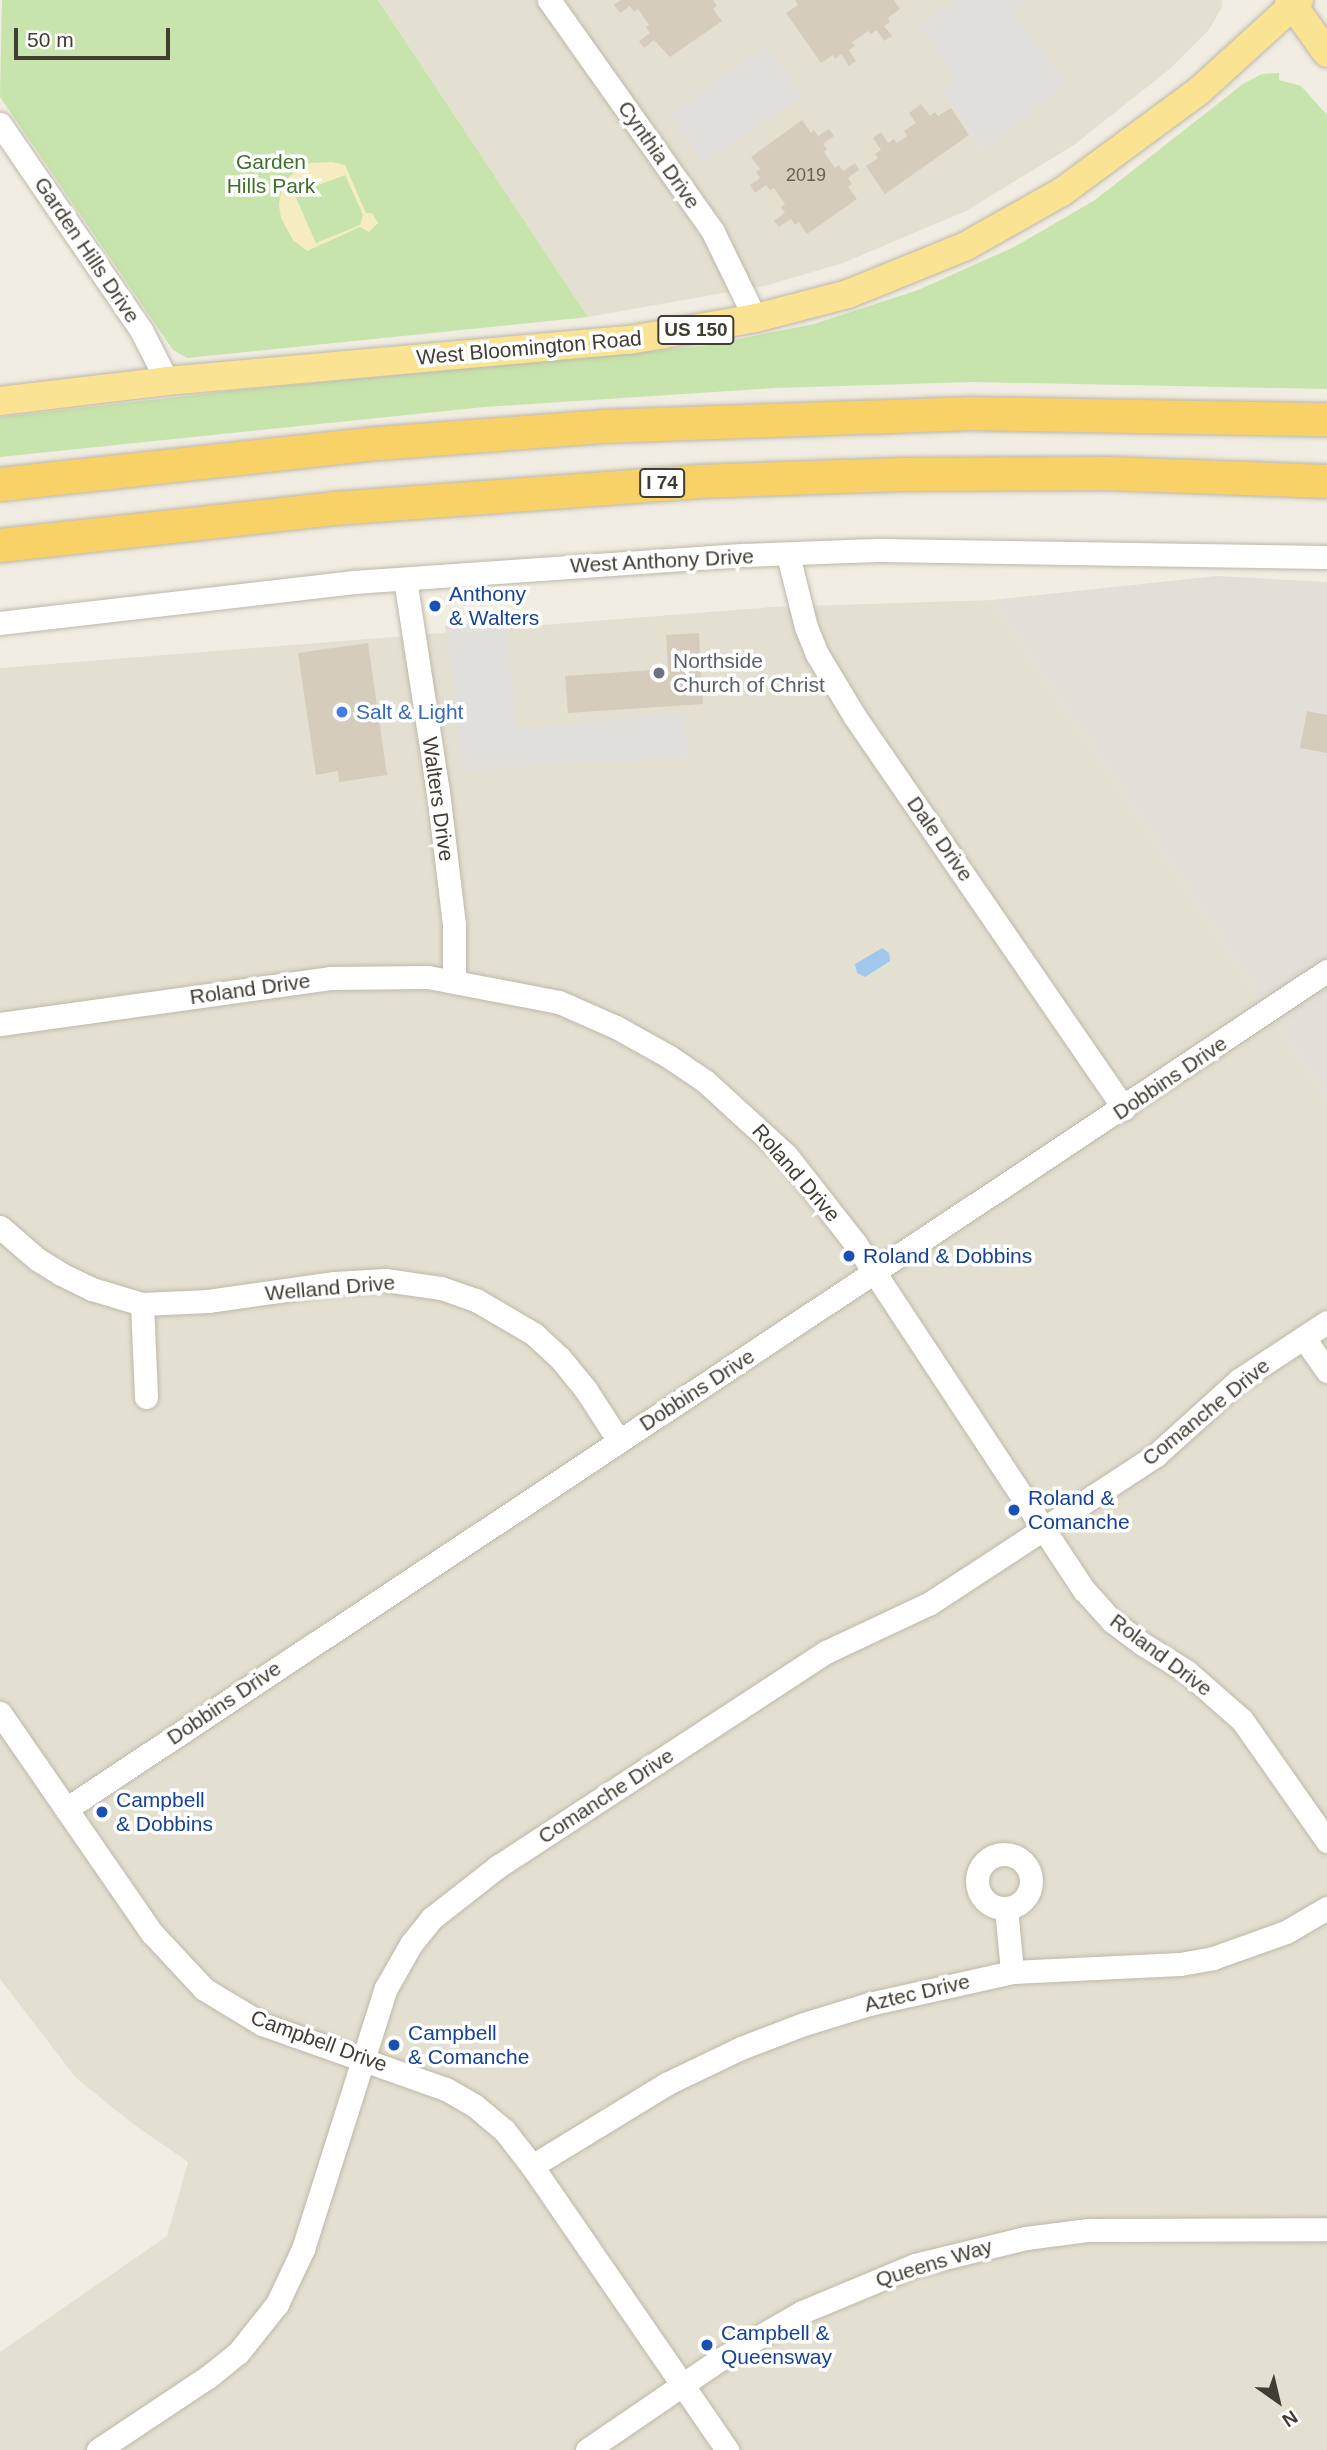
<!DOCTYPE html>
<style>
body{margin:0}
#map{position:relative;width:1327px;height:2450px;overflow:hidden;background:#f1ede3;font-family:Arial,sans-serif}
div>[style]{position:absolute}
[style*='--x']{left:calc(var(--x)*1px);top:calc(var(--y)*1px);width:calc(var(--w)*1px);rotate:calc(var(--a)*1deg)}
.residential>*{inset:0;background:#e4e0d1}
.industrial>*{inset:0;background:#e2ded8}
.green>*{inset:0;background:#c7e4ac}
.sand>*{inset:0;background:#f5edbf}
.parking>*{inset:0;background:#e1dfdb}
.water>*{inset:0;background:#a0c8ec}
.building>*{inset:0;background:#d5ccbc}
.roads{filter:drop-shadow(0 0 2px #beb8a9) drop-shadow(0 0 2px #beb8a9)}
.minor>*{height:23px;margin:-11.5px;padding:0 11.5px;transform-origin:11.5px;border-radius:11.5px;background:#fff}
.minor>.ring{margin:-11.5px;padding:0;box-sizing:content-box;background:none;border:23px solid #fff;border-radius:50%}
.major>*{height:28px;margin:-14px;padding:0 14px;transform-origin:14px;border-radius:14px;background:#fae393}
.highway>*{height:33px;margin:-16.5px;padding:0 16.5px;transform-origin:16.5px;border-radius:16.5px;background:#f8d167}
.dots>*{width:19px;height:19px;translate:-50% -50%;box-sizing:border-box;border:4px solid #fff;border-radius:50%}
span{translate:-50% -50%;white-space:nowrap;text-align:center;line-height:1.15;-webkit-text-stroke:7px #fff;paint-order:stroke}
.number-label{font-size:18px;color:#676155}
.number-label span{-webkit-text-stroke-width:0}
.shield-label span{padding:2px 5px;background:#fff;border:2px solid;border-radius:5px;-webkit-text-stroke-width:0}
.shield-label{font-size:19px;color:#423d33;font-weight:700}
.street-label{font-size:21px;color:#423d33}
.park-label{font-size:21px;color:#40712a}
.transit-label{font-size:21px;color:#164399}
.left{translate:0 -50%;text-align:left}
.worship-label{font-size:21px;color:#5b616d}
.shop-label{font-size:21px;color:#366cbe}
.north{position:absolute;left:1243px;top:2366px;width:70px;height:70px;-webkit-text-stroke:5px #fff;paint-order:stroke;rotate:146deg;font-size:19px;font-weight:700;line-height:28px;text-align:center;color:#423d33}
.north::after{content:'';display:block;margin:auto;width:24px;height:32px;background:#423d33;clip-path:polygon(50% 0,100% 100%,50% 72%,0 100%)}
.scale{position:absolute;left:14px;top:28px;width:156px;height:32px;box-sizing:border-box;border:4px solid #423d33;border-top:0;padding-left:9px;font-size:21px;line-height:24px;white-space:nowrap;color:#423d33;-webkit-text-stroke:5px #fff;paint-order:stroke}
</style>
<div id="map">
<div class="residential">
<div style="clip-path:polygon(378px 0,1222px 0,1222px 7px,1208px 31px,1171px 68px,1074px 145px,966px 211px,843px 263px,768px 285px,588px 317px)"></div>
<div style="clip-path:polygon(993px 600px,1327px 1099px,1327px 2450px,0 2450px,0 2352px,167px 2236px,188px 2162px,133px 2124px,76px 2078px,0 1979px,0 668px,772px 607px)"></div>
</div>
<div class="industrial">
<div style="clip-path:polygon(1217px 576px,1327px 582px,1327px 1099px,993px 600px)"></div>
</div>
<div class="green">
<div style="clip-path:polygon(2px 0,378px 0,588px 317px,187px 358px,173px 350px,0 97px)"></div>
<div style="clip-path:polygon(1279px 73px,1279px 80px,1301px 86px,1327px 115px,1327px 389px,973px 382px,775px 388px,484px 407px,0 457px,0 417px,230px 391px,703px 346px,814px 324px,918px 290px,1016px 246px,1095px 200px,1243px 84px,1262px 74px)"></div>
</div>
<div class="sand">
<div style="clip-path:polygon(evenodd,332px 162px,345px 165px,366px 213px,372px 213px,378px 223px,369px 232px,360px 227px,307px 251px,293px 240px,281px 218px,279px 205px,282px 186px,290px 176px,310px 163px,332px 162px,345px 175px,363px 215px,360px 225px,316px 243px,296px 198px,300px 192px,345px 175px)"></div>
</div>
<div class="parking">
<div style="clip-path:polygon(956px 0,1030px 0,1014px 11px,1065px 84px,984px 152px,940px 89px,954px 79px,919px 24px)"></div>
<div style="clip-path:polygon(766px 46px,801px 96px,703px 164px,669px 114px)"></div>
<div style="clip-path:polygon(506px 619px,516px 729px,684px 712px,688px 758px,463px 770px,445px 626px)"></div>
</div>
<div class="water">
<div style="clip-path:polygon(882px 948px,889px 953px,890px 961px,865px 977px,857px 973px,855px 964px)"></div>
</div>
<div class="building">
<div style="clip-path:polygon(621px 0,713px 0,717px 6px,713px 9px,722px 21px,670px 57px,654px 40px,644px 48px,639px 41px,650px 33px,646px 27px,649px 25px,638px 9px,634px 12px,630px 6px,620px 13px,614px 5px)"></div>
<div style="clip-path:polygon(795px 0,894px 0,900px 9px,888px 18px,890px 22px,884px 26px,892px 36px,884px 41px,877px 30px,871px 34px,868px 31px,852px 42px,855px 46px,849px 50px,856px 61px,849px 66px,841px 54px,835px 59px,833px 55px,821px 63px,786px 13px,798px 5px)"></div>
<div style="clip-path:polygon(921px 104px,930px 116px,935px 112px,938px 116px,951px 108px,969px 135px,885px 194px,866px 166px,878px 158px,875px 154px,881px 150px,873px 138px,881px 132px,888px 143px,894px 139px,897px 143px,907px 136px,904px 131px,916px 123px,909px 113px)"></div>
<div style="clip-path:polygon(802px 120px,811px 133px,814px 130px,818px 136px,829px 129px,834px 136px,823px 144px,827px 149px,824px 152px,835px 168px,839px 165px,843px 171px,855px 163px,859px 170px,848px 178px,852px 184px,848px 187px,857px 199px,807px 234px,799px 222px,795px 225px,791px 219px,779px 227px,774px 221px,785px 213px,781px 207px,785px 204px,774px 188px,770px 190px,766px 185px,755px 193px,750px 185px,760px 178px,756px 172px,760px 169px,751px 157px)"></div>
<div style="clip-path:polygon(699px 633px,703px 704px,568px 713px,565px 676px,668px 669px,666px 635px)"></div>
<div style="clip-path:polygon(368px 643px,387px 775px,339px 782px,338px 771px,316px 775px,298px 653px)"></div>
<div style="clip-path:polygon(1307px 711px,1327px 715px,1327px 753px,1300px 748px)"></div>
</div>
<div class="roads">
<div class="minor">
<div style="--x:549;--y:0;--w:284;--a:54.7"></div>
<div style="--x:713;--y:232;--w:96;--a:64"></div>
<div style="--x:0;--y:124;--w:250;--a:55.6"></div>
<div style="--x:141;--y:330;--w:57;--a:63"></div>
<div style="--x:788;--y:555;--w:74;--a:76"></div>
<div style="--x:806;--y:627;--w:29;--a:68"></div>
<div style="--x:817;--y:654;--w:74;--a:58.9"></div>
<div style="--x:855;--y:717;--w:475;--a:55.5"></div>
<div style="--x:405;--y:579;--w:216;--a:81.2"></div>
<div style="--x:438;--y:792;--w:133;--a:83.1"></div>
<div style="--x:454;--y:924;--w:56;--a:90"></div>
<div style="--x:0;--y:623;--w:356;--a:-6.6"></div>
<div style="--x:354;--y:582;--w:391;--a:-4"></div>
<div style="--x:744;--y:555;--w:133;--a:-2.2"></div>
<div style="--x:877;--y:550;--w:450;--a:0.9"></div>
<div style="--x:0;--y:1024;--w:333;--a:-7.9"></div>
<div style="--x:330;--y:978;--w:98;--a:-0.6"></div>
<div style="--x:428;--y:977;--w:133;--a:10.8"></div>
<div style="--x:559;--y:1002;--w:62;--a:23.7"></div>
<div style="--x:616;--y:1027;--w:60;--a:29.1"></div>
<div style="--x:668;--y:1056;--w:45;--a:34"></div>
<div style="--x:705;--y:1081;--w:110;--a:42.4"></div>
<div style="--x:786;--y:1155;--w:112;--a:51.9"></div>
<div style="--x:855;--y:1243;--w:416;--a:56.6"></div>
<div style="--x:1084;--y:1590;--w:42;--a:47.9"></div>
<div style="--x:1112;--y:1621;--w:36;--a:37"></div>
<div style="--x:1141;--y:1643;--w:53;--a:31.9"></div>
<div style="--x:1186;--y:1671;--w:74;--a:41.2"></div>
<div style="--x:1242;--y:1720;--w:148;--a:54.9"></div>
<div style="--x:0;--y:1227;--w:49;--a:40.9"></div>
<div style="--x:37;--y:1259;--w:28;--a:32"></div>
<div style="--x:61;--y:1274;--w:34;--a:26"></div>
<div style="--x:92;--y:1289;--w:52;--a:16.7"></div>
<div style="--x:142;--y:1304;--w:66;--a:-2.6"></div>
<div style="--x:208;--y:1301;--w:128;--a:-8.1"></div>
<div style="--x:335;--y:1283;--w:50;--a:-3.4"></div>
<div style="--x:385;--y:1280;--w:57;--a:8.1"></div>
<div style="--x:441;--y:1288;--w:37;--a:19"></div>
<div style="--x:476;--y:1300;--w:67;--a:30.4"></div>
<div style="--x:534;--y:1334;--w:35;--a:43"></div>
<div style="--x:560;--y:1358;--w:41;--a:50.9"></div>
<div style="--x:586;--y:1390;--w:61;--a:57.1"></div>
<div style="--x:142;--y:1304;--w:93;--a:87.5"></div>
<div style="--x:1304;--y:1338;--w:40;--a:55.1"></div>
<div style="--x:0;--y:1713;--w:267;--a:55.4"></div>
<div style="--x:152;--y:1933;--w:76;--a:47.1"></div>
<div style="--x:204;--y:1989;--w:68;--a:31.1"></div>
<div style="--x:262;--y:2024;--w:195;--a:19.5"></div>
<div style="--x:446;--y:2089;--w:32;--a:30"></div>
<div style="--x:474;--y:2105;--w:39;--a:40"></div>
<div style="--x:504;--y:2130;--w:46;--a:52.1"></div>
<div style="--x:532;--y:2166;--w:345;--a:55.5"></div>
<div style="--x:66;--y:1809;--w:1514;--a:-33.61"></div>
<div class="ring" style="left:977px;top:1854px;width:31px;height:31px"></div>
<div style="--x:1006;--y:1908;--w:64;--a:84.6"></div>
<div style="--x:532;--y:2166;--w:159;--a:-31.4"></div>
<div style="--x:668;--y:2083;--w:81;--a:-25.6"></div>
<div style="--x:741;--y:2048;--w:67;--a:-20.9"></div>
<div style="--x:804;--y:2024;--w:68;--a:-17.1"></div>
<div style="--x:869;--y:2004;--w:147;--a:-12.6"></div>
<div style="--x:1012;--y:1972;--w:168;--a:-2.7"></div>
<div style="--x:1180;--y:1964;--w:34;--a:-10"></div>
<div style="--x:1213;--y:1958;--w:77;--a:-19.6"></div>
<div style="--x:1286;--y:1932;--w:48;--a:-30.3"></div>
<div style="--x:98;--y:2450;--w:132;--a:-33.6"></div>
<div style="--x:208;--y:2377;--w:38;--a:-39"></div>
<div style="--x:238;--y:2353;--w:63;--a:-51.5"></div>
<div style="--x:277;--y:2304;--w:61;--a:-64.7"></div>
<div style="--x:303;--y:2249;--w:274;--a:-72.4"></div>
<div style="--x:386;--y:1988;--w:51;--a:-60.4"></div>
<div style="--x:411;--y:1944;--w:33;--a:-51"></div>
<div style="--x:432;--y:1918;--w:83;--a:-38.1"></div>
<div style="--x:497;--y:1867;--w:393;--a:-33.2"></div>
<div style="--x:826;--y:1652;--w:115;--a:-25.2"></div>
<div style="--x:930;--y:1603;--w:270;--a:-33.2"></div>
<div style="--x:1156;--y:1455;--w:112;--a:-42.1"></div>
<div style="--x:1239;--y:1380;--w:105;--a:-33.4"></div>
<div style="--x:587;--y:2450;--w:160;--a:-34.3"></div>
<div style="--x:719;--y:2360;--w:96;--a:-30"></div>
<div style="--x:802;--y:2312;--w:122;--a:-22.6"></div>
<div style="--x:915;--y:2265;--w:114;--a:-13.7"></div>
<div style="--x:1026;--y:2238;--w:63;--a:-7.4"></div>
<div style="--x:1088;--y:2230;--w:239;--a:-0.2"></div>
</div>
<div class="major">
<div style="--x:1289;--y:0;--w:65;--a:54.4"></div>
<div style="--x:0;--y:401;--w:168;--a:-6.8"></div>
<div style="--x:167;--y:381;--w:465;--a:-5.1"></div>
<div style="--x:630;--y:340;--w:128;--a:-9.9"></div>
<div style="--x:756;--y:318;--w:95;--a:-14.6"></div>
<div style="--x:848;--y:294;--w:127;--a:-22.1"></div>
<div style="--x:966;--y:246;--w:110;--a:-29.4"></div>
<div style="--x:1062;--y:192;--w:170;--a:-36.4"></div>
<div style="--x:1199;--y:91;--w:135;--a:-42.3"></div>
</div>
<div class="highway">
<div style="--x:0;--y:484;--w:380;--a:-6.2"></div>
<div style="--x:378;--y:443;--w:225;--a:-4.3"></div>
<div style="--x:602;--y:426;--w:364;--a:-2"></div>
<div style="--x:966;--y:413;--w:361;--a:1"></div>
<div style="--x:0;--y:545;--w:336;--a:-6.3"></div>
<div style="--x:334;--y:508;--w:365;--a:-4.2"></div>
<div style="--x:698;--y:481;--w:203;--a:-2"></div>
<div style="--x:901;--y:474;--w:206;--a:-0.3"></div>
<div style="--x:1107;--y:473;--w:220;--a:2.1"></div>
</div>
</div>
<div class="dots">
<div style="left:435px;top:606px;background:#1a4fb4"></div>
<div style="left:659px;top:673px;background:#6b7280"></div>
<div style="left:342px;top:712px;background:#3f7fe0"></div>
<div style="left:849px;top:1256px;background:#1a4fb4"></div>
<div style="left:1014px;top:1510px;background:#1a4fb4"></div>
<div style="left:102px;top:1812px;background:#1a4fb4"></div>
<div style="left:394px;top:2045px;background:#1a4fb4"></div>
<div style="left:707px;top:2345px;background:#1a4fb4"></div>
</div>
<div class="number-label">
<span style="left:806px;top:175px">2019</span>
</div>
<div class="shield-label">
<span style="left:696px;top:330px">US 150</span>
<span style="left:662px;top:483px">I 74</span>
</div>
<div class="street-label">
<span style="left:659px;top:155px;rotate:55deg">Cynthia Drive</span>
<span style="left:87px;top:250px;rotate:56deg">Garden Hills Drive</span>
<span style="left:529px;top:348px;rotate:-5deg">West Bloomington Road</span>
<span style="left:662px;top:561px;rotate:-3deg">West Anthony Drive</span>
<span style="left:438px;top:799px;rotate:82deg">Walters Drive</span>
<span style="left:940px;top:839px;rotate:55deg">Dale Drive</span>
<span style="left:250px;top:989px;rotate:-8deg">Roland Drive</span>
<span style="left:1170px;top:1078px;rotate:-34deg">Dobbins Drive</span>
<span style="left:796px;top:1173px;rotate:49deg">Roland Drive</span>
<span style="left:330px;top:1288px;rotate:-5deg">Welland Drive</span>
<span style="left:697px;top:1390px;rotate:-33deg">Dobbins Drive</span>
<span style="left:1206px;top:1412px;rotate:-39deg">Comanche Drive</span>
<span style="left:1161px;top:1655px;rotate:37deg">Roland Drive</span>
<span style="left:224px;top:1703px;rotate:-34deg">Dobbins Drive</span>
<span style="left:606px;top:1796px;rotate:-33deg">Comanche Drive</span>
<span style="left:917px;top:1993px;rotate:-13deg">Aztec Drive</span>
<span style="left:319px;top:2041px;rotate:20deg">Campbell Drive</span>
<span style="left:934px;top:2263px;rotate:-17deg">Queens Way</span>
</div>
<div class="park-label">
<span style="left:271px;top:174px">Garden<br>Hills Park</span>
</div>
<div class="transit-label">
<span class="left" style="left:449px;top:606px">Anthony<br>&amp; Walters</span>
<span class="left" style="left:863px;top:1256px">Roland &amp; Dobbins</span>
<span class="left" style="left:1028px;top:1510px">Roland &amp;<br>Comanche</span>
<span class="left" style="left:116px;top:1812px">Campbell<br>&amp; Dobbins</span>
<span class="left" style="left:408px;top:2045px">Campbell<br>&amp; Comanche</span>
<span class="left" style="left:721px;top:2345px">Campbell &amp;<br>Queensway</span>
</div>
<div class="worship-label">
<span class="left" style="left:673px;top:673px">Northside<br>Church of Christ</span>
</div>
<div class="shop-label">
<span class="left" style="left:356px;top:712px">Salt &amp; Light</span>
</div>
<div class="north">N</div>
<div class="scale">50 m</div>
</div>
